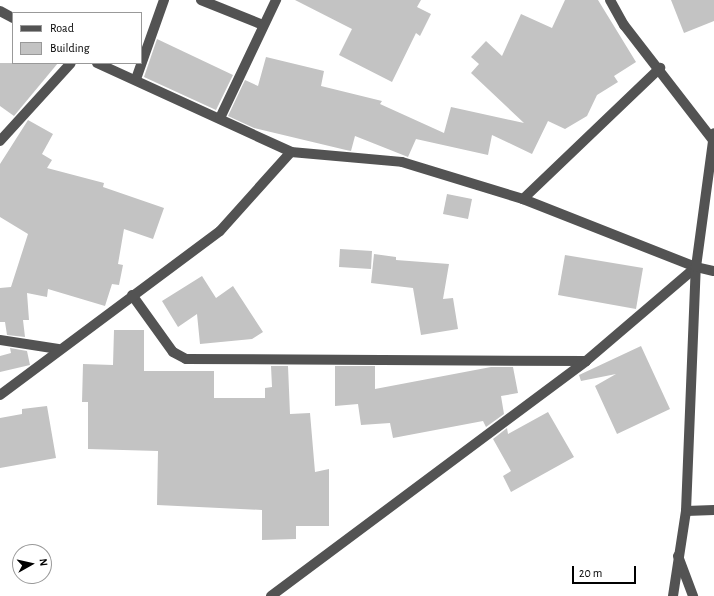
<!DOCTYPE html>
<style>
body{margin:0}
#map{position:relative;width:714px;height:596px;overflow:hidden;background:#fff;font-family:"Alegreya Sans",sans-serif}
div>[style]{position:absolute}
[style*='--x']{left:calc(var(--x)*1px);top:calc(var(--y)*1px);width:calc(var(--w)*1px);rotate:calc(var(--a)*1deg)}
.building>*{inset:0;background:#c3c3c3}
.minor>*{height:10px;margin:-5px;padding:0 5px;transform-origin:5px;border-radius:5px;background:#535353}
span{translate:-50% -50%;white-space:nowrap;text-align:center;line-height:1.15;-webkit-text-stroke:3px #fff;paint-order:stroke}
.legend{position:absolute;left:12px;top:12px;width:130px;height:52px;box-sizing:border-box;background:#fff;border:1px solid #999;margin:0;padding:5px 7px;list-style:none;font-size:12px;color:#000}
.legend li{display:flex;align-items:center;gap:8px;height:20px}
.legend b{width:20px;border:1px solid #999}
.north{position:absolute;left:12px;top:544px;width:40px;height:40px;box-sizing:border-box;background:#fff;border:1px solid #999;border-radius:50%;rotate:82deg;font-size:11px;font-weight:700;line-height:16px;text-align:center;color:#000}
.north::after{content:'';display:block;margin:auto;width:14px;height:18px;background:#000;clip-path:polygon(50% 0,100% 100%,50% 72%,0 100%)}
.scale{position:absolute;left:572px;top:566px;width:64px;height:18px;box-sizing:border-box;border:2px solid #000;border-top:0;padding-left:5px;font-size:12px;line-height:14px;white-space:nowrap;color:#000;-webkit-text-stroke:3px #fff;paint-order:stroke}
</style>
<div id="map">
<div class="building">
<div style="clip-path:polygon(295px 0,421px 0,417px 7px,431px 14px,420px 36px,416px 33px,392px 82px,339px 55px,352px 29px)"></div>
<div style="clip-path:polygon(565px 0,598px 0,636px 62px,614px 76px,618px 82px,597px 95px,587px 116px,565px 129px,548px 121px,532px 154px,492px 135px,488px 155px,416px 139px,408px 157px,355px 136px,351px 151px,346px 150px,254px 128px,228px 116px,245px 80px,258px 86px,266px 57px,324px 71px,321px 86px,382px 101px,380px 104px,444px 133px,451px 107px,524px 123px,471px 73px,479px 64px,471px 57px,486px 41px,502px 56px,521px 14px,552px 28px)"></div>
<div style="clip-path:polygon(671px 0,714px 0,714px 21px,684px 33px)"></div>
<div style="clip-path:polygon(157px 39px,233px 75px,216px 110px,144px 77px)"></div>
<div style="clip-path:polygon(0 63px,58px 63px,14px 116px,0 106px)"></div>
<div style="clip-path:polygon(28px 120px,53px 134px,42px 154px,52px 160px,47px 168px,104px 183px,103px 187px,164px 208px,153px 239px,124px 229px,118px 264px,123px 265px,119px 285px,112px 284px,105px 306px,48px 289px,47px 297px,27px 293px,29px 320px,23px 320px,25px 337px,7px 335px,5px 322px,0 322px,0 288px,11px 287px,28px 234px,0 217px,0 164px)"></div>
<div style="clip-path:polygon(447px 194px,472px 199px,468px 219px,443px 214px)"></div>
<div style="clip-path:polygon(340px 249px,372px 251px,371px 269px,339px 267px)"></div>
<div style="clip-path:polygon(374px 254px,396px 257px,396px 260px,449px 264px,443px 299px,453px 298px,458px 329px,421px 335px,413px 288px,371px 283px)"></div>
<div style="clip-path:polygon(565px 255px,643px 268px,636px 309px,558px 295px)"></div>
<div style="clip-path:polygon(202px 276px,216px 298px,233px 286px,263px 332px,252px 339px,200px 344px,197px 314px,178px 327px,162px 301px)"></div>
<div style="clip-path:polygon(114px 330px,144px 330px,144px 371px,214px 371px,214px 398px,265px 398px,265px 388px,272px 387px,271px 366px,288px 366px,290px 414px,310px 413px,315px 472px,329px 469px,329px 526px,296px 526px,296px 539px,262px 540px,262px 510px,157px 505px,158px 451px,88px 449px,88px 402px,82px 402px,83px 364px,113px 365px)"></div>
<div style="clip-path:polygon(641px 346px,670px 409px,617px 434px,595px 386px,616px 374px,581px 381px,579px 375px)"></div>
<div style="clip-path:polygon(10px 348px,27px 351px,30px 365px,0 372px,0 356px,11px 353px)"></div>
<div style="clip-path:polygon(335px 366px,375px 366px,375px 389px,491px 367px,513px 367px,518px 393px,501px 396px,504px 414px,486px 427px,483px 421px,393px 438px,390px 423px,361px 425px,358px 404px,335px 406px)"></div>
<div style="clip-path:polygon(47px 406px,56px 458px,0 468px,0 418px,22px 414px,22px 409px)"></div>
<div style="clip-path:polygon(548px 412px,574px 457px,511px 492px,503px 476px,511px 471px,493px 439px,507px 428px,508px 434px)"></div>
</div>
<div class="minor">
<div style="--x:201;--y:0;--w:67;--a:22"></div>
<div style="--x:610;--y:0;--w:29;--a:61"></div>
<div style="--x:624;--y:25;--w:144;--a:52.3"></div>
<div style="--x:0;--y:11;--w:15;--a:28"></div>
<div style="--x:97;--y:63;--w:213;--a:24.6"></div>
<div style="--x:291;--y:152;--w:111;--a:5.1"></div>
<div style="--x:402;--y:162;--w:127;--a:17"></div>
<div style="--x:523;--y:199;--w:186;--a:21.5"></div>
<div style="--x:696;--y:267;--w:18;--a:13"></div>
<div style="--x:136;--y:79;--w:84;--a:-70.5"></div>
<div style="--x:220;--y:118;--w:131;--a:-64.6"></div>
<div style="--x:0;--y:141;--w:105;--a:-47.7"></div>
<div style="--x:523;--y:199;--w:190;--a:-43.7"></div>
<div style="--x:132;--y:295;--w:70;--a:54.3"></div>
<div style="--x:173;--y:352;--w:15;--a:28"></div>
<div style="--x:186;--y:359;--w:400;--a:0.3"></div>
<div style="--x:0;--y:340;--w:59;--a:8.8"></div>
<div style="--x:0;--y:395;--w:274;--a:-36.7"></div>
<div style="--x:220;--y:231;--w:106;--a:-48.1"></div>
<div style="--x:686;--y:511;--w:28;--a:-2"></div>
<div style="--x:678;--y:556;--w:43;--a:69.4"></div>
<div style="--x:271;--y:596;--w:393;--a:-36.7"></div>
<div style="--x:586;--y:361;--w:145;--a:-40.5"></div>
<div style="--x:673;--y:596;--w:86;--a:-81.3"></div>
<div style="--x:686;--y:511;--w:244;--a:-87.7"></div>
<div style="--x:696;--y:267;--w:135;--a:-82.3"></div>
</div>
<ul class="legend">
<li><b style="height:5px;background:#535353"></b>Road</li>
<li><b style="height:11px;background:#c3c3c3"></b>Building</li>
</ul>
<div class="north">N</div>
<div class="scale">20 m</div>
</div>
